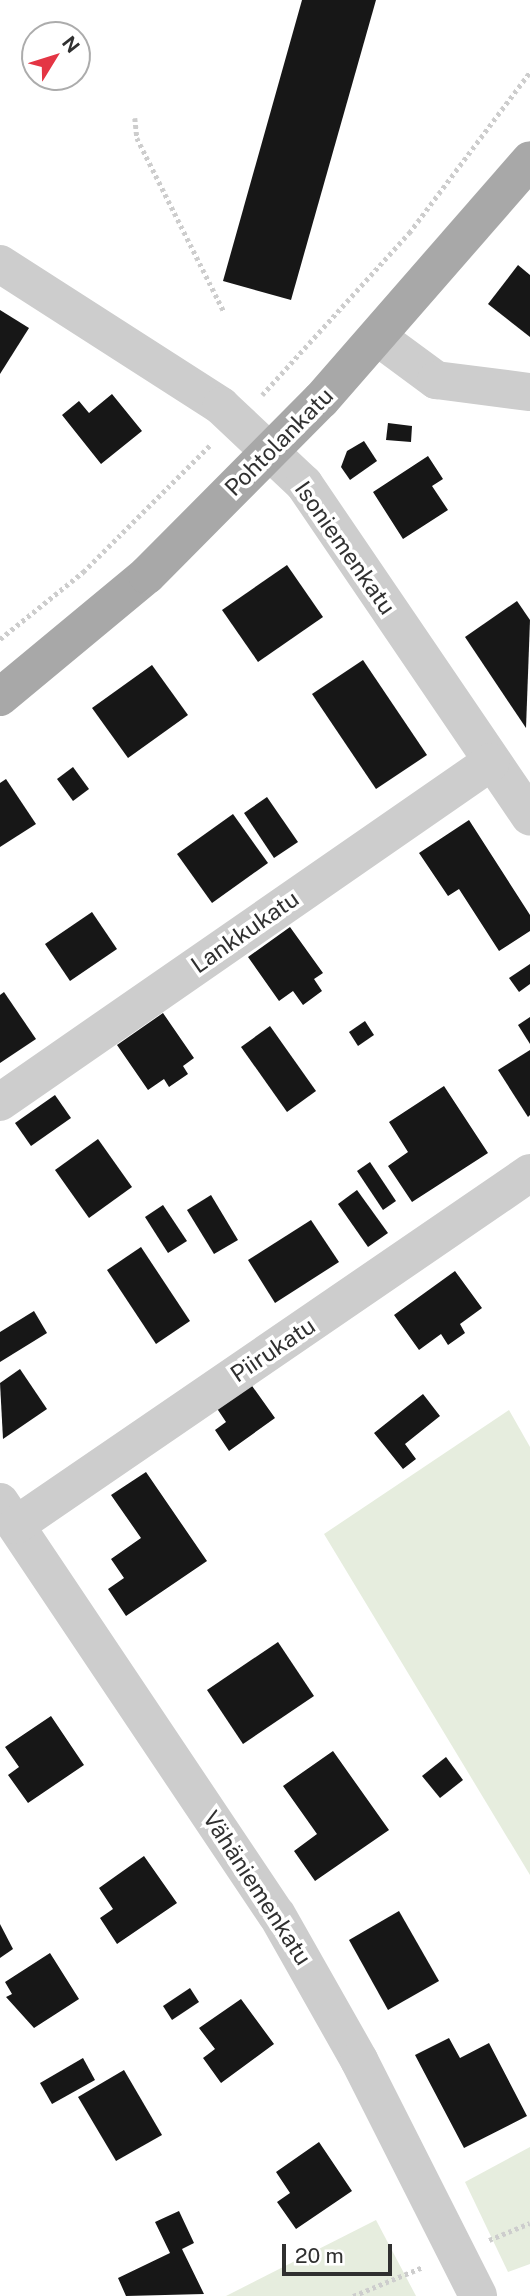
<!DOCTYPE html>
<meta charset="utf-8">
<style>
body{margin:0}
#map{position:relative;width:530px;height:2296px;overflow:hidden;background:#fff;font-family:"Public Sans",sans-serif}
div>[style]{position:absolute}
[style*='--x']{left:calc(var(--x)*1px);top:calc(var(--y)*1px);width:calc(var(--w)*1px);rotate:calc(var(--a)*1deg)}
.green>*{inset:0;background:#e6edde}
.building>*{inset:0;background:#171717}
.path>*{height:4.5px;margin-top:-2.25px;transform-origin:0;background:repeating-linear-gradient(90deg,#cdcdcd 0 3.5px,transparent 0 7px)}
.minor>*{height:38px;margin:-19px;padding:0 19px;transform-origin:19px;border-radius:19px;background:#cdcdcd}
.major>*{height:38px;margin:-19px;padding:0 19px;transform-origin:19px;border-radius:19px;background:#a8a8a8}
span{translate:-50% -50%;white-space:nowrap;text-align:center;line-height:1.15;-webkit-text-stroke:7px #fff;paint-order:stroke}
.street-label{font-size:23px;color:#303030}
.north{position:absolute;left:21px;top:21px;width:70px;height:70px;box-sizing:border-box;background:#fff;border:2px solid #acacac;border-radius:50%;rotate:52deg;font-size:19px;font-weight:700;line-height:28px;text-align:center;color:#303030}
.north::after{content:'';display:block;margin:auto;width:24px;height:32px;background:#e43544;clip-path:polygon(50% 0,100% 100%,50% 72%,0 100%)}
.scale{position:absolute;left:282px;top:2244px;width:110px;height:32px;box-sizing:border-box;border:4px solid #303030;border-top:0;padding-left:9px;font-size:21px;line-height:24px;white-space:nowrap;color:#303030;-webkit-text-stroke:5px #fff;paint-order:stroke}
</style>
<div id="map">
<div class="green">
<div style="clip-path:polygon(509px 1410px,530px 1447px,530px 1875px,324px 1534px)"></div>
<div style="clip-path:polygon(530px 2147px,530px 2264px,508px 2272px,465px 2182px)"></div>
<div style="clip-path:polygon(376px 2220px,416px 2296px,226px 2296px)"></div>
</div>
<div class="building">
<div style="clip-path:polygon(302px 0,376px 0,291px 300px,223px 281px)"></div>
<div style="clip-path:polygon(518px 265px,530px 275px,530px 337px,488px 304px)"></div>
<div style="clip-path:polygon(0 310px,29px 328px,0 374px)"></div>
<div style="clip-path:polygon(112px 394px,142px 431px,101px 464px,62px 415px,79px 401px,89px 413px)"></div>
<div style="clip-path:polygon(388px 423px,412px 426px,411px 442px,386px 440px)"></div>
<div style="clip-path:polygon(364px 441px,377px 461px,350px 480px,341px 467px,347px 451px)"></div>
<div style="clip-path:polygon(428px 456px,443px 479px,432px 486px,448px 510px,403px 539px,373px 492px)"></div>
<div style="clip-path:polygon(287px 565px,323px 617px,258px 662px,222px 610px)"></div>
<div style="clip-path:polygon(517px 601px,530px 620px,526px 728px,465px 637px)"></div>
<div style="clip-path:polygon(363px 660px,427px 755px,376px 789px,312px 694px)"></div>
<div style="clip-path:polygon(152px 665px,188px 715px,128px 758px,92px 708px)"></div>
<div style="clip-path:polygon(73px 767px,89px 789px,73px 801px,57px 779px)"></div>
<div style="clip-path:polygon(6px 779px,36px 824px,0 847px,0 783px)"></div>
<div style="clip-path:polygon(267px 797px,298px 842px,274px 858px,244px 813px)"></div>
<div style="clip-path:polygon(233px 814px,268px 863px,212px 903px,177px 854px)"></div>
<div style="clip-path:polygon(469px 820px,530px 915px,530px 931px,499px 951px,459px 889px,448px 896px,419px 853px)"></div>
<div style="clip-path:polygon(92px 912px,117px 949px,70px 981px,45px 944px)"></div>
<div style="clip-path:polygon(290px 927px,323px 973px,314px 979px,322px 991px,303px 1005px,293px 991px,279px 1001px,248px 957px)"></div>
<div style="clip-path:polygon(530px 964px,530px 984px,519px 992px,509px 978px)"></div>
<div style="clip-path:polygon(4px 992px,36px 1039px,0 1063px,0 995px)"></div>
<div style="clip-path:polygon(163px 1013px,194px 1058px,183px 1066px,188px 1074px,169px 1087px,164px 1079px,148px 1090px,117px 1045px)"></div>
<div style="clip-path:polygon(530px 1017px,530px 1044px,518px 1025px)"></div>
<div style="clip-path:polygon(365px 1021px,374px 1035px,358px 1046px,349px 1032px)"></div>
<div style="clip-path:polygon(270px 1026px,316px 1091px,287px 1112px,241px 1047px)"></div>
<div style="clip-path:polygon(530px 1050px,530px 1115px,528px 1117px,498px 1070px)"></div>
<div style="clip-path:polygon(444px 1086px,488px 1153px,412px 1202px,388px 1166px,408px 1152px,389px 1122px)"></div>
<div style="clip-path:polygon(55px 1095px,71px 1118px,31px 1146px,15px 1123px)"></div>
<div style="clip-path:polygon(98px 1139px,132px 1187px,89px 1218px,55px 1170px)"></div>
<div style="clip-path:polygon(370px 1162px,396px 1201px,383px 1210px,357px 1171px)"></div>
<div style="clip-path:polygon(357px 1190px,388px 1233px,368px 1247px,338px 1204px)"></div>
<div style="clip-path:polygon(211px 1195px,238px 1240px,214px 1254px,187px 1210px)"></div>
<div style="clip-path:polygon(163px 1205px,187px 1241px,168px 1253px,145px 1217px)"></div>
<div style="clip-path:polygon(311px 1220px,339px 1262px,275px 1303px,248px 1260px)"></div>
<div style="clip-path:polygon(141px 1247px,190px 1321px,156px 1344px,107px 1270px)"></div>
<div style="clip-path:polygon(455px 1271px,482px 1308px,460px 1324px,465px 1333px,448px 1345px,441px 1334px,419px 1350px,394px 1315px)"></div>
<div style="clip-path:polygon(34px 1311px,47px 1333px,0 1362px,0 1332px)"></div>
<div style="clip-path:polygon(20px 1369px,47px 1409px,3px 1439px,0 1383px)"></div>
<div style="clip-path:polygon(250px 1383px,275px 1418px,229px 1451px,215px 1430px,226px 1422px,216px 1407px)"></div>
<div style="clip-path:polygon(423px 1394px,440px 1416px,405px 1444px,416px 1459px,403px 1469px,374px 1433px)"></div>
<div style="clip-path:polygon(146px 1472px,207px 1561px,126px 1616px,108px 1589px,124px 1578px,111px 1559px,141px 1538px,111px 1495px)"></div>
<div style="clip-path:polygon(278px 1642px,314px 1696px,243px 1744px,207px 1690px)"></div>
<div style="clip-path:polygon(51px 1716px,84px 1765px,28px 1803px,8px 1775px,19px 1767px,5px 1747px)"></div>
<div style="clip-path:polygon(333px 1751px,389px 1830px,315px 1881px,294px 1851px,317px 1834px,283px 1786px)"></div>
<div style="clip-path:polygon(446px 1757px,463px 1780px,440px 1798px,422px 1776px)"></div>
<div style="clip-path:polygon(144px 1856px,177px 1903px,117px 1944px,100px 1918px,113px 1909px,99px 1888px)"></div>
<div style="clip-path:polygon(399px 1911px,439px 1981px,388px 2010px,349px 1940px)"></div>
<div style="clip-path:polygon(0 1924px,13px 1949px,0 1958px)"></div>
<div style="clip-path:polygon(50px 1953px,79px 1999px,34px 2028px,6px 1997px,12px 1994px,5px 1982px)"></div>
<div style="clip-path:polygon(190px 1988px,199px 2002px,172px 2020px,163px 2006px)"></div>
<div style="clip-path:polygon(241px 1999px,274px 2044px,221px 2083px,203px 2058px,215px 2049px,199px 2028px)"></div>
<div style="clip-path:polygon(449px 2038px,460px 2058px,489px 2043px,527px 2116px,464px 2148px,415px 2055px)"></div>
<div style="clip-path:polygon(83px 2058px,95px 2080px,52px 2104px,40px 2083px)"></div>
<div style="clip-path:polygon(124px 2070px,162px 2135px,116px 2161px,78px 2097px)"></div>
<div style="clip-path:polygon(319px 2142px,352px 2191px,296px 2229px,277px 2202px,290px 2193px,276px 2172px)"></div>
<div style="clip-path:polygon(179px 2211px,194px 2243px,182px 2249px,204px 2294px,126px 2296px,118px 2278px,170px 2253px,155px 2222px)"></div>
</div>
<div class="path">
<div style="--x:135;--y:118;--w:20;--a:84"></div>
<div style="--x:137;--y:138;--w:195;--a:63.4"></div>
<div style="--x:262;--y:395;--w:219;--a:-47.8"></div>
<div style="--x:409;--y:233;--w:201;--a:-53.1"></div>
<div style="--x:0;--y:639;--w:107;--a:-38.9"></div>
<div style="--x:83;--y:572;--w:180;--a:-45"></div>
<div style="--x:489;--y:2240;--w:44;--a:-22.5"></div>
<div style="--x:353;--y:2296;--w:76;--a:-22.5"></div>
</div>
<div class="minor">
<div style="--x:0;--y:264;--w:263;--a:32.7"></div>
<div style="--x:221;--y:406;--w:114;--a:43.2"></div>
<div style="--x:304;--y:484;--w:402;--a:55.8"></div>
<div style="--x:379;--y:338;--w:71;--a:36.4"></div>
<div style="--x:436;--y:380;--w:95;--a:7.3"></div>
<div style="--x:0;--y:1102;--w:597;--a:-34.7"></div>
<div style="--x:0;--y:1502;--w:497;--a:56.2"></div>
<div style="--x:277;--y:1915;--w:167;--a:60.5"></div>
<div style="--x:359;--y:2060;--w:264;--a:63.2"></div>
<div style="--x:16;--y:1525;--w:623;--a:-34.4"></div>
</div>
<div class="major">
<div style="--x:0;--y:697;--w:191;--a:-39.7"></div>
<div style="--x:147;--y:575;--w:247;--a:-45.2"></div>
<div style="--x:321;--y:400;--w:318;--a:-48.9"></div>
</div>
<div class="street-label">
<span style="left:279px;top:442px;rotate:-45deg">Pohtolankatu</span>
<span style="left:345px;top:548px;rotate:55deg">Isoniemenkatu</span>
<span style="left:245px;top:932px;rotate:-35deg">Lankkukatu</span>
<span style="left:273px;top:1350px;rotate:-34deg">Piirukatu</span>
<span style="left:257px;top:1888px;rotate:57deg">Vähäniemenkatu</span>
</div>
<div class="north">N</div>
<div class="scale">20 m</div>
</div>
